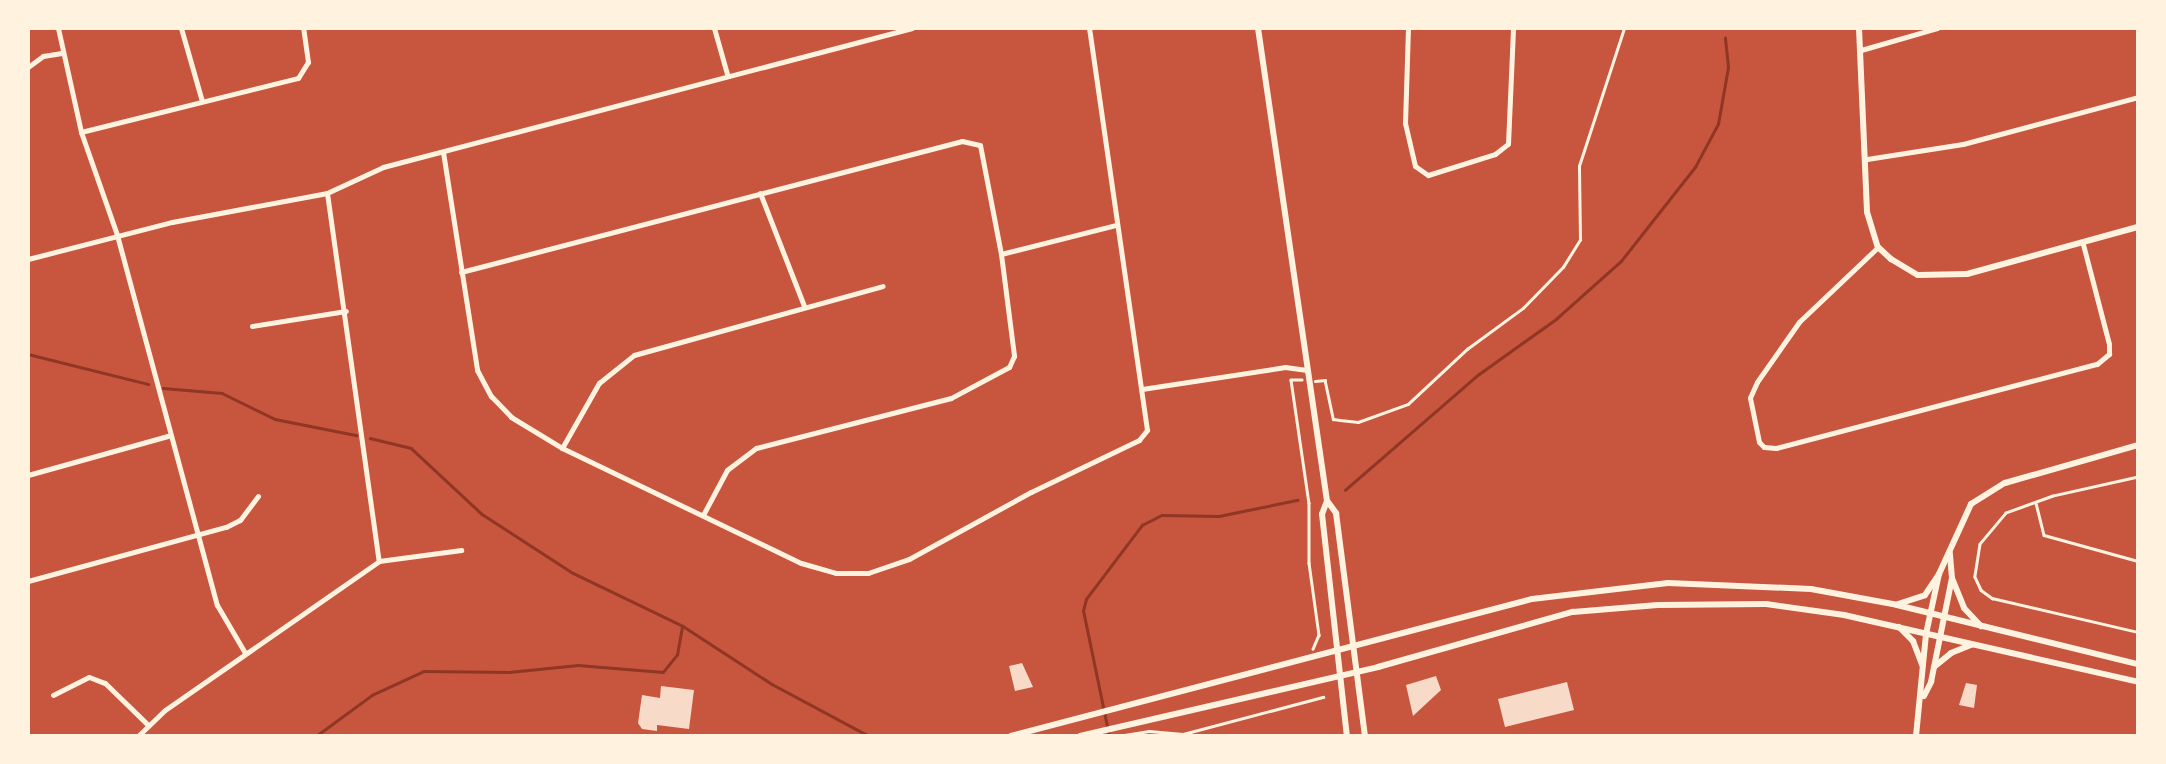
<!DOCTYPE html>
<style>
body{margin:0}
#map{position:relative;width:2166px;height:764px;overflow:hidden;background:#c8553d;font-family:"IBM Plex Sans",sans-serif}
div>[style]{position:absolute}
[style*='--x']{left:calc(var(--x)*1px);top:calc(var(--y)*1px);width:calc(var(--w)*1px);rotate:calc(var(--a)*1deg)}
.stream>*{height:2.5px;margin:-1.25px;padding:0 1.25px;transform-origin:1.25px;border-radius:1.25px;background:#8f3625}
.building>*{inset:0;background:#f7dbc8}
.path>*{height:2.5px;margin:-1.25px;padding:0 1.25px;transform-origin:1.25px;border-radius:1.25px;background:#fff3e0}
.service>*{height:2.5px;margin:-1.25px;padding:0 1.25px;transform-origin:1.25px;border-radius:1.25px;background:#fff3e0}
.minor>*{height:5px;margin:-2.5px;padding:0 2.5px;transform-origin:2.5px;border-radius:2.5px;background:#fff3e0}
.tertiary>*{height:6px;margin:-3px;padding:0 3px;transform-origin:3px;border-radius:3px;background:#fff3e0}
.secondary>*{height:6px;margin:-3px;padding:0 3px;transform-origin:3px;border-radius:3px;background:#fff3e0}
span{translate:-50% -50%;white-space:nowrap;text-align:center;line-height:1.15;-webkit-text-stroke:8px #fff3e0;paint-order:stroke}
.frame{position:absolute;inset:0;border:30px solid #fff3e0;pointer-events:none}
</style>
<div id="map">
<div class="stream">
<div style="--x:28;--y:354;--w:124;--a:14"></div>
<div style="--x:163;--y:388;--w:59;--a:4.8"></div>
<div style="--x:222;--y:393;--w:59;--a:26.1"></div>
<div style="--x:275;--y:419;--w:83;--a:11.2"></div>
<div style="--x:370;--y:438;--w:42;--a:13.7"></div>
<div style="--x:411;--y:448;--w:97;--a:42.9"></div>
<div style="--x:482;--y:514;--w:108;--a:33"></div>
<div style="--x:573;--y:573;--w:122;--a:25.7"></div>
<div style="--x:683;--y:626;--w:106;--a:33.1"></div>
<div style="--x:772;--y:684;--w:110;--a:28.2"></div>
<div style="--x:1345;--y:490;--w:177;--a:-40.9"></div>
<div style="--x:1479;--y:374;--w:95;--a:-35.5"></div>
<div style="--x:1556;--y:319;--w:87;--a:-41.7"></div>
<div style="--x:1621;--y:261;--w:120;--a:-51.8"></div>
<div style="--x:1695;--y:167;--w:49;--a:-61.9"></div>
<div style="--x:1718;--y:124;--w:58;--a:-80"></div>
<div style="--x:1728;--y:67;--w:29;--a:-96"></div>
<div style="--x:316;--y:736;--w:69;--a:-36.2"></div>
<div style="--x:372;--y:695;--w:57;--a:-24.8"></div>
<div style="--x:424;--y:671;--w:85;--a:0.7"></div>
<div style="--x:509;--y:672;--w:69;--a:-5.8"></div>
<div style="--x:578;--y:665;--w:85;--a:4.7"></div>
<div style="--x:663;--y:672;--w:22;--a:-51"></div>
<div style="--x:677;--y:655;--w:28;--a:-80"></div>
<div style="--x:1109;--y:736;--w:128;--a:-101.7"></div>
<div style="--x:1083;--y:611;--w:12;--a:-76"></div>
<div style="--x:1086;--y:599;--w:93;--a:-52.9"></div>
<div style="--x:1142;--y:525;--w:22;--a:-27"></div>
<div style="--x:1162;--y:515;--w:57;--a:1"></div>
<div style="--x:1219;--y:516;--w:80;--a:-11.6"></div>
</div>
<div class="building">
<div style="clip-path:polygon(1022px 663px,1033px 687px,1015px 691px,1009px 666px)"></div>
<div style="clip-path:polygon(1436px 676px,1441px 690px,1413px 716px,1406px 685px)"></div>
<div style="clip-path:polygon(1567px 682px,1574px 710px,1505px 727px,1498px 699px)"></div>
<div style="clip-path:polygon(1966px 683px,1977px 685px,1974px 708px,1959px 705px)"></div>
<div style="clip-path:polygon(661px 686px,694px 690px,689px 729px,657px 725px,657px 731px,642px 729px,638px 723px,642px 695px,660px 698px)"></div>
</div>
<div class="path">
<div style="--x:1302;--y:380;--w:11;--a:180"></div>
<div style="--x:1291;--y:380;--w:124;--a:81.7"></div>
<div style="--x:1309;--y:503;--w:60;--a:90"></div>
<div style="--x:1309;--y:563;--w:73;--a:82.1"></div>
<div style="--x:1319;--y:635;--w:15;--a:113"></div>
<div style="--x:1315;--y:381;--w:10;--a:-6"></div>
<div style="--x:1325;--y:380;--w:40;--a:78"></div>
<div style="--x:1333;--y:419;--w:7;--a:8"></div>
<div style="--x:1340;--y:420;--w:18;--a:6"></div>
<div style="--x:1358;--y:422;--w:53;--a:-19.8"></div>
<div style="--x:1408;--y:404;--w:81;--a:-43"></div>
<div style="--x:1467;--y:349;--w:69;--a:-36.2"></div>
<div style="--x:1523;--y:308;--w:57;--a:-45.7"></div>
<div style="--x:1563;--y:267;--w:32;--a:-58"></div>
<div style="--x:1580;--y:240;--w:74;--a:-90.8"></div>
<div style="--x:1579;--y:166;--w:145;--a:-71.9"></div>
<div style="--x:1118;--y:736;--w:31;--a:-9"></div>
<div style="--x:1149;--y:731;--w:34;--a:5"></div>
<div style="--x:1183;--y:734;--w:145;--a:-14.8"></div>
</div>
<div class="service">
<div style="--x:2138;--y:477;--w:87;--a:167.4"></div>
<div style="--x:2053;--y:496;--w:50;--a:160.1"></div>
<div style="--x:2006;--y:513;--w:40;--a:130"></div>
<div style="--x:1980;--y:544;--w:33;--a:99"></div>
<div style="--x:1975;--y:577;--w:14;--a:65"></div>
<div style="--x:1981;--y:590;--w:14;--a:36"></div>
<div style="--x:1992;--y:598;--w:150;--a:13.1"></div>
<div style="--x:2036;--y:503;--w:33;--a:76"></div>
<div style="--x:2044;--y:535;--w:98;--a:15.5"></div>
</div>
<div class="minor">
<div style="--x:58;--y:28;--w:107;--a:77.5"></div>
<div style="--x:81;--y:132;--w:109;--a:70.7"></div>
<div style="--x:117;--y:235;--w:383;--a:74.9"></div>
<div style="--x:217;--y:605;--w:56;--a:59.7"></div>
<div style="--x:181;--y:28;--w:76;--a:74"></div>
<div style="--x:714;--y:28;--w:48;--a:74.2"></div>
<div style="--x:1408;--y:28;--w:95;--a:91.8"></div>
<div style="--x:1405;--y:123;--w:44;--a:76.9"></div>
<div style="--x:1415;--y:166;--w:16;--a:35"></div>
<div style="--x:1428;--y:175;--w:70;--a:-17.4"></div>
<div style="--x:1495;--y:154;--w:16;--a:-38"></div>
<div style="--x:1508;--y:144;--w:116;--a:-87.5"></div>
<div style="--x:1861;--y:50;--w:79;--a:-16.1"></div>
<div style="--x:28;--y:67;--w:19;--a:-36"></div>
<div style="--x:43;--y:56;--w:19;--a:-9"></div>
<div style="--x:81;--y:132;--w:224;--a:-14"></div>
<div style="--x:298;--y:78;--w:19;--a:-58"></div>
<div style="--x:308;--y:62;--w:34;--a:-98"></div>
<div style="--x:443;--y:152;--w:221;--a:81.1"></div>
<div style="--x:477;--y:370;--w:30;--a:62"></div>
<div style="--x:491;--y:396;--w:29;--a:46"></div>
<div style="--x:511;--y:417;--w:60;--a:31.3"></div>
<div style="--x:562;--y:448;--w:265;--a:25.7"></div>
<div style="--x:801;--y:563;--w:36;--a:16"></div>
<div style="--x:836;--y:573;--w:32;--a:0"></div>
<div style="--x:868;--y:573;--w:43;--a:-18.9"></div>
<div style="--x:909;--y:559;--w:139;--a:-28.8"></div>
<div style="--x:1031;--y:492;--w:120;--a:-25.7"></div>
<div style="--x:1139;--y:440;--w:13;--a:-51"></div>
<div style="--x:1147;--y:430;--w:406;--a:-98.2"></div>
<div style="--x:1867;--y:159;--w:97;--a:-8.9"></div>
<div style="--x:1963;--y:144;--w:181;--a:-15"></div>
<div style="--x:327;--y:193;--w:372;--a:82"></div>
<div style="--x:760;--y:193;--w:121;--a:68.7"></div>
<div style="--x:1878;--y:247;--w:109;--a:136.5"></div>
<div style="--x:1799;--y:322;--w:73;--a:125"></div>
<div style="--x:1757;--y:382;--w:17;--a:114"></div>
<div style="--x:1750;--y:398;--w:45;--a:78.4"></div>
<div style="--x:1759;--y:442;--w:7;--a:45"></div>
<div style="--x:1764;--y:447;--w:12;--a:5"></div>
<div style="--x:1776;--y:448;--w:332;--a:-14.7"></div>
<div style="--x:2097;--y:364;--w:16;--a:-40"></div>
<div style="--x:2109;--y:354;--w:10;--a:-90"></div>
<div style="--x:2109;--y:344;--w:103;--a:-104.6"></div>
<div style="--x:1001;--y:254;--w:119;--a:-14.2"></div>
<div style="--x:28;--y:259;--w:149;--a:-14.4"></div>
<div style="--x:172;--y:222;--w:158;--a:-10.6"></div>
<div style="--x:327;--y:193;--w:62;--a:-24.9"></div>
<div style="--x:383;--y:167;--w:547;--a:-14.72"></div>
<div style="--x:461;--y:272;--w:518;--a:-14.65"></div>
<div style="--x:962;--y:141;--w:18;--a:13"></div>
<div style="--x:980;--y:145;--w:111;--a:79.1"></div>
<div style="--x:1001;--y:254;--w:103;--a:82.7"></div>
<div style="--x:1014;--y:356;--w:12;--a:114"></div>
<div style="--x:1009;--y:367;--w:66;--a:151.9"></div>
<div style="--x:951;--y:398;--w:201;--a:165.6"></div>
<div style="--x:756;--y:448;--w:36;--a:143"></div>
<div style="--x:727;--y:470;--w:51;--a:118.1"></div>
<div style="--x:252;--y:326;--w:95;--a:-9.1"></div>
<div style="--x:1142;--y:389;--w:145;--a:-8.7"></div>
<div style="--x:1285;--y:367;--w:22;--a:8"></div>
<div style="--x:562;--y:448;--w:75;--a:-60.4"></div>
<div style="--x:599;--y:383;--w:45;--a:-38.7"></div>
<div style="--x:634;--y:355;--w:258;--a:-15.5"></div>
<div style="--x:28;--y:475;--w:145;--a:-15.6"></div>
<div style="--x:28;--y:581;--w:205;--a:-15.3"></div>
<div style="--x:226;--y:527;--w:16;--a:-27"></div>
<div style="--x:240;--y:520;--w:30;--a:-53"></div>
<div style="--x:53;--y:695;--w:40;--a:-26.6"></div>
<div style="--x:89;--y:677;--w:17;--a:21"></div>
<div style="--x:105;--y:683;--w:60;--a:44.3"></div>
<div style="--x:138;--y:736;--w:37;--a:-44"></div>
<div style="--x:165;--y:710;--w:261;--a:-34.8"></div>
<div style="--x:379;--y:561;--w:83;--a:-7.6"></div>
</div>
<div class="tertiary">
<div style="--x:1859;--y:28;--w:184;--a:87.5"></div>
<div style="--x:1867;--y:212;--w:37;--a:73"></div>
<div style="--x:1878;--y:247;--w:18;--a:43"></div>
<div style="--x:1891;--y:259;--w:31;--a:31"></div>
<div style="--x:1918;--y:275;--w:49;--a:-1.2"></div>
<div style="--x:1967;--y:274;--w:177;--a:-15.4"></div>
<div style="--x:1924;--y:696;--w:16;--a:-63"></div>
<div style="--x:1931;--y:682;--w:106;--a:-78.6"></div>
<div style="--x:1952;--y:578;--w:25;--a:-95"></div>
<div style="--x:1916;--y:736;--w:102;--a:-84.4"></div>
<div style="--x:1926;--y:634;--w:61;--a:-77.8"></div>
<div style="--x:1939;--y:574;--w:77;--a:-65.4"></div>
<div style="--x:1971;--y:504;--w:40;--a:-32"></div>
<div style="--x:2005;--y:483;--w:138;--a:-15.9"></div>
</div>
<div class="secondary">
<div style="--x:1258;--y:28;--w:478;--a:81.7"></div>
<div style="--x:1327;--y:501;--w:14;--a:111"></div>
<div style="--x:1322;--y:514;--w:223;--a:83.6"></div>
<div style="--x:1328;--y:502;--w:14;--a:54"></div>
<div style="--x:1336;--y:513;--w:225;--a:82.6"></div>
<div style="--x:1952;--y:578;--w:32;--a:68"></div>
<div style="--x:1964;--y:608;--w:25;--a:47"></div>
<div style="--x:1898;--y:604;--w:28;--a:-18"></div>
<div style="--x:1925;--y:595;--w:25;--a:-56"></div>
<div style="--x:1899;--y:627;--w:20;--a:45"></div>
<div style="--x:1913;--y:641;--w:26;--a:69"></div>
<div style="--x:1934;--y:667;--w:22;--a:-39"></div>
<div style="--x:1951;--y:653;--w:22;--a:-22"></div>
<div style="--x:1011;--y:736;--w:539;--a:-14.73"></div>
<div style="--x:1532;--y:599;--w:137;--a:-6.7"></div>
<div style="--x:1668;--y:583;--w:143;--a:2.4"></div>
<div style="--x:1811;--y:589;--w:83;--a:10.4"></div>
<div style="--x:1893;--y:604;--w:252;--a:13.8"></div>
<div style="--x:1080;--y:736;--w:306;--a:-13"></div>
<div style="--x:1378;--y:667;--w:203;--a:-15.8"></div>
<div style="--x:1573;--y:612;--w:85;--a:-4.7"></div>
<div style="--x:1658;--y:605;--w:108;--a:-0.5"></div>
<div style="--x:1766;--y:604;--w:79;--a:8"></div>
<div style="--x:1844;--y:615;--w:302;--a:12.8"></div>
</div>
<div class="frame"></div>
</div>
